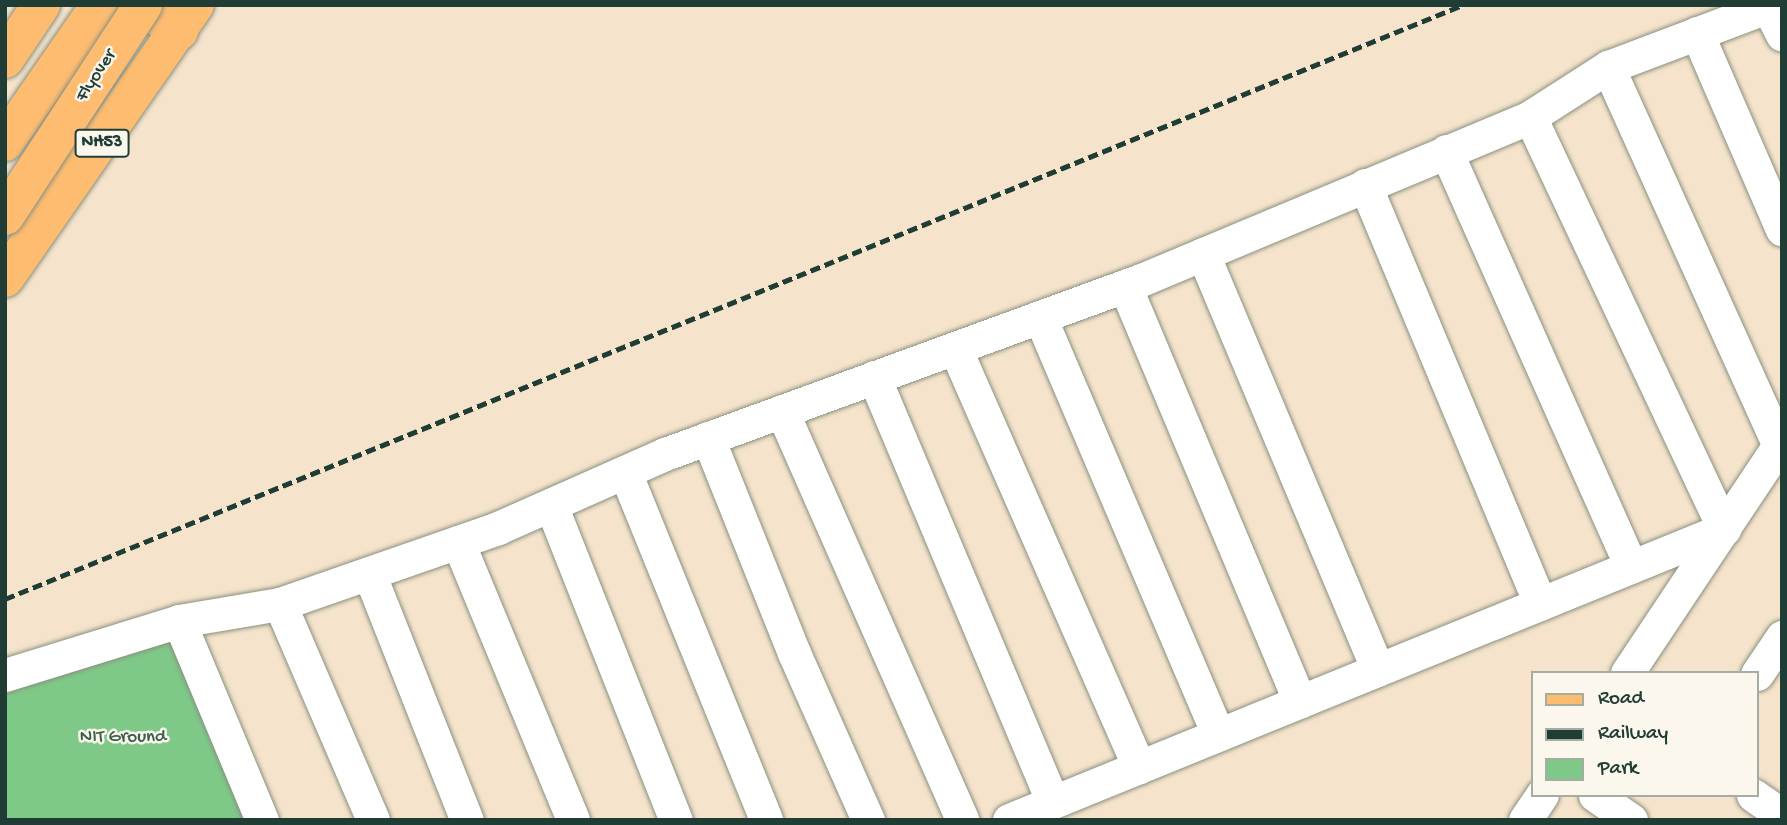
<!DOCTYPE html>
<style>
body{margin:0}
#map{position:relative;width:1787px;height:825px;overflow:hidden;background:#f5e4cb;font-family:"Gochi Hand",sans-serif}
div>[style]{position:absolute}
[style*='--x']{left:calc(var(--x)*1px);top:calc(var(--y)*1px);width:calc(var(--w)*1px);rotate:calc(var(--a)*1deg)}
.green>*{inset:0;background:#7ec988}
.roads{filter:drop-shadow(0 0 2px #8a9080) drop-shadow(0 0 2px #8a9080)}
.minor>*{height:33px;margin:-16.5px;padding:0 16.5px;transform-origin:16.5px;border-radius:16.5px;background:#fff}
.major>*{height:38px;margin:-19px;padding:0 19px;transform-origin:19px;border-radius:19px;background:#fdbc70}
.highway>*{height:38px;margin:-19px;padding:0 19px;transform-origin:19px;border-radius:19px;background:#fdbc70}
.rail>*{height:5px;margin-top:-2.5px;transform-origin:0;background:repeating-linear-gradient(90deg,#1f3d34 0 10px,transparent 0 15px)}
.bridges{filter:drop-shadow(0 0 2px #8a9080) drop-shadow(0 0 2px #8a9080)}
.highway-bridge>*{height:38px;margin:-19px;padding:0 19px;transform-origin:19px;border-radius:19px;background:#fdbc70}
span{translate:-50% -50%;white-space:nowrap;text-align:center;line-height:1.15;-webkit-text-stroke:5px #fbf7ec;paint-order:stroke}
.shield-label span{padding:2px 5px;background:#fbf7ec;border:2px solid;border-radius:5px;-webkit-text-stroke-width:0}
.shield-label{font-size:18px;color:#1f3d34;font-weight:700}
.street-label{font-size:19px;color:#1f3d34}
.park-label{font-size:19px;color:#376049}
.frame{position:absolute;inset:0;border:7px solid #1f3d34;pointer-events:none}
.legend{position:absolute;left:1531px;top:671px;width:228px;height:126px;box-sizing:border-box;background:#fbf7ec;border:2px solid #a3ada2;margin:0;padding:9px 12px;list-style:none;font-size:21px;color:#1f3d34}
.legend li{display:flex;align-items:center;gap:14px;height:35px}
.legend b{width:35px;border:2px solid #a3ada2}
</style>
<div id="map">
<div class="green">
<div style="clip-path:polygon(171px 633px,248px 820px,5px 820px,5px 694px)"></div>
</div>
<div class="roads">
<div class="minor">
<div style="--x:1768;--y:7;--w:31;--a:63"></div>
<div style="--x:1697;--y:33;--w:214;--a:66.6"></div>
<div style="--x:1608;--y:67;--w:415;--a:65.7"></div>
<div style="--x:1446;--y:151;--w:455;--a:66"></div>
<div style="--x:1365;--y:185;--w:454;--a:67.3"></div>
<div style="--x:1203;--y:254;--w:451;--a:67.2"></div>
<div style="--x:1125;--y:286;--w:451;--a:67.2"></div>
<div style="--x:1040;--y:317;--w:454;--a:66.9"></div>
<div style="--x:955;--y:348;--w:458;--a:66.3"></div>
<div style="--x:874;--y:377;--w:461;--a:67.2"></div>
<div style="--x:782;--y:411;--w:447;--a:66.2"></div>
<div style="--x:708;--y:438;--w:232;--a:68.2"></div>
<div style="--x:794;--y:653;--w:183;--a:66.1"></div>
<div style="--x:625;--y:472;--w:375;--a:67.9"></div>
<div style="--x:551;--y:505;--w:339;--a:68.4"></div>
<div style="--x:458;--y:542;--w:301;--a:67.5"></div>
<div style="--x:369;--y:573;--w:266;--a:68.4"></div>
<div style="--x:280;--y:604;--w:235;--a:66.7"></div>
<div style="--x:179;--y:621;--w:216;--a:67.4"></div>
<div style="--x:1627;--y:673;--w:279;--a:-56.3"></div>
<div style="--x:1757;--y:674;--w:45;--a:-56"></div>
<div style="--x:5;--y:675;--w:182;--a:-17.2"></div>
<div style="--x:179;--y:621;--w:102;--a:-9.6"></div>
<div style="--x:280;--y:604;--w:231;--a:-19.2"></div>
<div style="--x:498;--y:528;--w:183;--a:-23.9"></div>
<div style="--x:665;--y:454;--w:507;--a:-20.08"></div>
<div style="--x:1141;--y:280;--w:422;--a:-22.7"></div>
<div style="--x:1530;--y:117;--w:93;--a:-32.7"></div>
<div style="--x:1608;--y:67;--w:175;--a:-20.7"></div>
<div style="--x:1595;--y:795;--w:44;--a:34.8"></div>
<div style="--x:1753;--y:795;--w:35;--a:35"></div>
<div style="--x:1009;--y:820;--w:772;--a:-22.15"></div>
<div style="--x:1724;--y:529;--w:455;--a:-115.2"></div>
<div style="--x:1525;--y:820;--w:30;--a:-56"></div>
</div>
<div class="major">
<div style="--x:5;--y:59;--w:65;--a:-56.3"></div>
<div style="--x:5;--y:278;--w:333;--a:-55.2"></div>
</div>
<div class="highway">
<div style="--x:140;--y:5;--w:47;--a:33.7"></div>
<div style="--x:5;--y:142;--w:167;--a:-55.3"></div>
</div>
</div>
<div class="rail">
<div style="--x:5;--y:599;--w:1574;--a:-22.17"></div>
</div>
<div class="bridges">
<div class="highway-bridge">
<div style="--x:5;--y:216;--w:252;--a:-56.8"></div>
</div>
</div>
<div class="shield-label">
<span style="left:102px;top:143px">NH53</span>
</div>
<div class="street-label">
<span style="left:97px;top:76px;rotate:-57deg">Flyover</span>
</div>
<div class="park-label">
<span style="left:123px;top:738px">NIT Ground</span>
</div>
<div class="frame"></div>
<ul class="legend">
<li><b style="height:9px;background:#fdbc70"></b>Road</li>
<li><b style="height:9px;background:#1f3d34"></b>Railway</li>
<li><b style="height:19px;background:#7ec988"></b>Park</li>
</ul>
</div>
